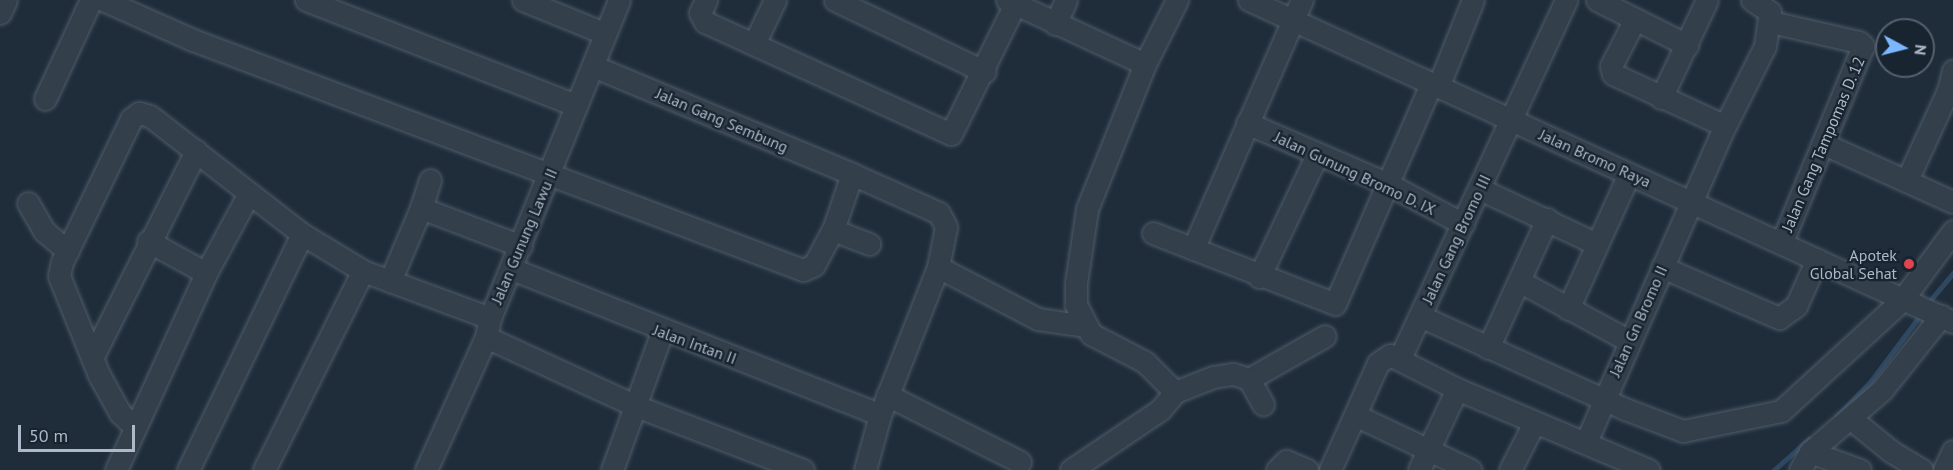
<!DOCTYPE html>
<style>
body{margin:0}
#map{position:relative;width:1953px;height:470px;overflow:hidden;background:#1f2d3b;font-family:"PT Sans",sans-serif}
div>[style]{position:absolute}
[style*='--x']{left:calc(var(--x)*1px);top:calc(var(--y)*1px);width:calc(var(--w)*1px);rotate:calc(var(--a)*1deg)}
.stream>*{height:4.5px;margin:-2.25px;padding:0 2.25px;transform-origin:2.25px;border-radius:2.25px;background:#2f4862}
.roads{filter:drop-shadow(0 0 2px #505c69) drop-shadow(0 0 2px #505c69)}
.minor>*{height:21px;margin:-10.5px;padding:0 10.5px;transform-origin:10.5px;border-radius:10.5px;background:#333f4b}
.dots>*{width:16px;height:16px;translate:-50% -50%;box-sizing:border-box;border:3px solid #182430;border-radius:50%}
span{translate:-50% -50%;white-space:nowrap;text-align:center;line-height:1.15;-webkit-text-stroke:4.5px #182430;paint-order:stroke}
.street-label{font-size:16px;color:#adb9c8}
.poi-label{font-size:16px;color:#adb9c8}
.right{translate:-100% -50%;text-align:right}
.north{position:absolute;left:1875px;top:18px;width:60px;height:60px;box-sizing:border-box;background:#182430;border:2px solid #54606d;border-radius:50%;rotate:97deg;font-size:16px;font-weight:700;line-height:24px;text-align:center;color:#adb9c8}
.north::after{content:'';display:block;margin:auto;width:21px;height:27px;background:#7bb7ff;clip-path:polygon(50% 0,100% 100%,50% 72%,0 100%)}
.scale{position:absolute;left:18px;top:425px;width:117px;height:27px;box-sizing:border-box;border:3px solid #adb9c8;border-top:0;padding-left:8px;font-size:18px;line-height:21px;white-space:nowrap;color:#adb9c8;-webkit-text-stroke:4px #182430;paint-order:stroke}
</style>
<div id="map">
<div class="stream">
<div style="--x:1928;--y:303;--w:39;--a:-50"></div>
<div style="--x:1836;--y:417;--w:49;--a:-45.8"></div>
<div style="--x:1870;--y:382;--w:86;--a:-53"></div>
<div style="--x:1774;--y:470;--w:47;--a:-41.5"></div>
</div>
<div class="roads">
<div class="minor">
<div style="--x:103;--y:0;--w:98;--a:24"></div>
<div style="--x:193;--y:40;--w:652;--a:20.66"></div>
<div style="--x:803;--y:270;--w:12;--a:-24"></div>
<div style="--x:814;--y:265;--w:40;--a:-62"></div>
<div style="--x:833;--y:230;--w:59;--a:-71.3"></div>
<div style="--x:852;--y:174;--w:95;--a:24.1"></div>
<div style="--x:939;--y:213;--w:16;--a:63"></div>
<div style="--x:946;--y:227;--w:41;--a:101.3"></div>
<div style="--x:938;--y:267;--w:159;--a:111.4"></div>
<div style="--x:880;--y:415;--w:57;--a:105.3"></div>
<div style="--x:306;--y:0;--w:290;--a:21.3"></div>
<div style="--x:523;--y:0;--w:87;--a:22.2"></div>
<div style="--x:706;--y:0;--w:14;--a:115"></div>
<div style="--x:700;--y:13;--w:10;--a:61"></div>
<div style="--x:705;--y:22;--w:270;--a:24.5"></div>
<div style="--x:951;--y:134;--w:145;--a:-63.8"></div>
<div style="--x:835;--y:0;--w:166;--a:25.6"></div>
<div style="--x:1007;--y:0;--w:152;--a:24.9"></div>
<div style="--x:1249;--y:0;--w:774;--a:24.58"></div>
<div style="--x:1597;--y:0;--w:101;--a:26.6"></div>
<div style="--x:0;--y:13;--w:14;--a:-65"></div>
<div style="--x:1635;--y:19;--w:53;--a:117.1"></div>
<div style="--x:1611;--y:66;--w:8;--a:76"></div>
<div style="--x:1613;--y:74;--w:123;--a:24.9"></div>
<div style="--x:1771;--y:22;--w:90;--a:12.8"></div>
<div style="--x:1859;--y:42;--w:6;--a:45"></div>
<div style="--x:1863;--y:46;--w:212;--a:112.5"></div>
<div style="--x:1055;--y:24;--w:26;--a:-65"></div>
<div style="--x:754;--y:44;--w:49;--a:-64.5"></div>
<div style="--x:593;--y:66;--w:281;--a:22.6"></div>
<div style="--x:1438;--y:87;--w:94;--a:-68.1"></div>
<div style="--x:1661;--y:98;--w:108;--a:-64.9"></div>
<div style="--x:45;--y:99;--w:109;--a:-65.1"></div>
<div style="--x:1247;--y:123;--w:156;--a:23.4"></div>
<div style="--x:1390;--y:185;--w:83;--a:28.1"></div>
<div style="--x:1824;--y:144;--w:141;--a:24.2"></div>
<div style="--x:430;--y:180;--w:29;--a:108"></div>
<div style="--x:421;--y:208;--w:107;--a:20.8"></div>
<div style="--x:1907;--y:180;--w:98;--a:-65.3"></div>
<div style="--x:1948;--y:91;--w:21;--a:-76"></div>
<div style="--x:1480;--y:189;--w:129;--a:25.2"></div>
<div style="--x:28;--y:203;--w:32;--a:60"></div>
<div style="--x:44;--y:231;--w:31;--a:40"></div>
<div style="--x:833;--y:230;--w:39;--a:21"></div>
<div style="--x:1153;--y:233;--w:195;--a:21.3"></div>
<div style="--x:1335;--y:304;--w:240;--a:-66.4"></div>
<div style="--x:148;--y:241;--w:66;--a:28.9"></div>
<div style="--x:1193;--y:249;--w:272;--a:-66.4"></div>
<div style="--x:938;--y:267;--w:113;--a:27.5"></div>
<div style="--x:1038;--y:319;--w:49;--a:8.3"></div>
<div style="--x:1662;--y:267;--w:128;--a:23.6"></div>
<div style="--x:1779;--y:318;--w:21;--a:-35"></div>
<div style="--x:1796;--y:306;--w:51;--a:-65.9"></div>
<div style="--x:512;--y:269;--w:396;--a:21.6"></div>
<div style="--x:1259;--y:277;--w:135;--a:-64.6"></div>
<div style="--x:390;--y:281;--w:79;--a:-67"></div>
<div style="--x:1519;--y:281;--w:125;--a:28.6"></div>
<div style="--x:1568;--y:309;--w:148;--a:-65.7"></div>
<div style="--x:1420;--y:316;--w:225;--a:24.4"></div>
<div style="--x:1625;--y:409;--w:62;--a:20.8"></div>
<div style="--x:1683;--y:431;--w:100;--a:-11.5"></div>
<div style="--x:1781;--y:411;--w:164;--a:-42.5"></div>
<div style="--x:1902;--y:300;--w:86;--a:-53.5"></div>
<div style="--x:486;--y:337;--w:165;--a:24.7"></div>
<div style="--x:636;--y:406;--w:179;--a:21"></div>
<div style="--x:1488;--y:348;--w:142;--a:-65.4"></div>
<div style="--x:92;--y:358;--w:232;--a:-63.3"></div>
<div style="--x:1400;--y:358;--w:395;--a:-65.1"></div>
<div style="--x:1249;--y:379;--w:87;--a:-29.5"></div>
<div style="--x:1175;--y:392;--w:42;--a:-135"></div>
<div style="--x:1145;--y:362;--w:61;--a:-152.6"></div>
<div style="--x:1091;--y:334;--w:34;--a:-117"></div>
<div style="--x:1076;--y:304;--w:21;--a:-90"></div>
<div style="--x:1076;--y:283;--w:75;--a:-81.5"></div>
<div style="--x:1087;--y:209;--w:156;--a:-68.2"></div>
<div style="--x:1145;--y:64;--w:72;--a:-63.4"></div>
<div style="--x:887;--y:395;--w:149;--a:26.7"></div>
<div style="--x:1355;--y:415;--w:128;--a:25.4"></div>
<div style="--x:1850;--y:418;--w:54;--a:39"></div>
<div style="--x:1892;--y:452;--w:35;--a:31"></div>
<div style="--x:135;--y:427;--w:21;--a:-137"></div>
<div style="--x:120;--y:413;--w:43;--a:-118.9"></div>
<div style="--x:99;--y:375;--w:107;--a:-112"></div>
<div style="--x:59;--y:276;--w:14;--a:-78"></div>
<div style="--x:62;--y:262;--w:159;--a:-64.2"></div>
<div style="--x:131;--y:119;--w:10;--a:-37"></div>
<div style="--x:139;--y:113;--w:11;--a:15"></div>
<div style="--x:150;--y:116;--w:192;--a:37.8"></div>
<div style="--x:302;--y:234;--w:71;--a:31.2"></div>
<div style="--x:363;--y:271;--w:135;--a:20.3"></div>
<div style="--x:1586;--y:442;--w:345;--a:-66.3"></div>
<div style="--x:1725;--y:126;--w:89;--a:-63.4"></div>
<div style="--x:1765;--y:46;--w:34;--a:-82"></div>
<div style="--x:1770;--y:12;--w:22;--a:-146"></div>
<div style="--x:1810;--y:452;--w:53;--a:19.8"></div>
<div style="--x:116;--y:470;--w:217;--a:-65.4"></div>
<div style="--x:206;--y:273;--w:89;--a:-61.7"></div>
<div style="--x:188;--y:470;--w:262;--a:-64.2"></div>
<div style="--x:264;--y:470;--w:222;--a:-63.6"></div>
<div style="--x:426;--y:470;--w:146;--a:-65.7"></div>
<div style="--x:486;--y:337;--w:19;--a:-78"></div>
<div style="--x:490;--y:318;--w:343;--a:-67.9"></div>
<div style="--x:612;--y:470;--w:147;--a:-70.1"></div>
<div style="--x:1071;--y:470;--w:107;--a:-34"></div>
<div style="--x:1160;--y:410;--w:23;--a:-50"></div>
<div style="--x:1175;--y:392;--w:41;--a:-21.5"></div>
<div style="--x:1213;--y:377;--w:20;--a:-9"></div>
<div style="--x:1233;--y:374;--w:17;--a:17"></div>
<div style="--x:1249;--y:379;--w:29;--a:61"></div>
<div style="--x:1277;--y:470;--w:13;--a:-45"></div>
<div style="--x:1286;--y:461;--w:23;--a:23"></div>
<div style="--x:1330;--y:470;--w:117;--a:-65.8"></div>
<div style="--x:1378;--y:363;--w:14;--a:-34"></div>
<div style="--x:1390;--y:355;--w:75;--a:26.9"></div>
<div style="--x:1457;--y:389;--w:208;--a:22.9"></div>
<div style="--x:1419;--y:470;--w:89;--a:-64.9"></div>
<div style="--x:1510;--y:470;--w:53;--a:-62.9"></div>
<div style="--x:1800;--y:470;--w:21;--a:-61"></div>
<div style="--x:1810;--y:452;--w:95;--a:-40.7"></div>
<div style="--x:1882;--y:390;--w:95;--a:-51.4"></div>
<div style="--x:1944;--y:470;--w:21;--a:-65"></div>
</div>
</div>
<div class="dots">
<div style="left:1909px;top:264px;background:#e0444e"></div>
</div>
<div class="street-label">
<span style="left:722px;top:120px;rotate:23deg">Jalan Gang Sembung</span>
<span style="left:1823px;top:144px;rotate:-67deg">Jalan Gang Tampomas D. 12</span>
<span style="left:1595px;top:158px;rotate:24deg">Jalan Bromo Raya</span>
<span style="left:1355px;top:173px;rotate:25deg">Jalan Gunung Bromo D. IX</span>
<span style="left:524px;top:236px;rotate:-67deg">Jalan Gunung Lawu II</span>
<span style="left:1456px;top:239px;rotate:-65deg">Jalan Gang Bromo III</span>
<span style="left:1638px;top:321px;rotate:-66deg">Jalan Gn Bromo II</span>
<span style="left:695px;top:344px;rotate:20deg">Jalan Intan II</span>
</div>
<div class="poi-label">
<span class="right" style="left:1897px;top:264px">Apotek<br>Global Sehat</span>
</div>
<div class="north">N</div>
<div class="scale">50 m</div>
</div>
